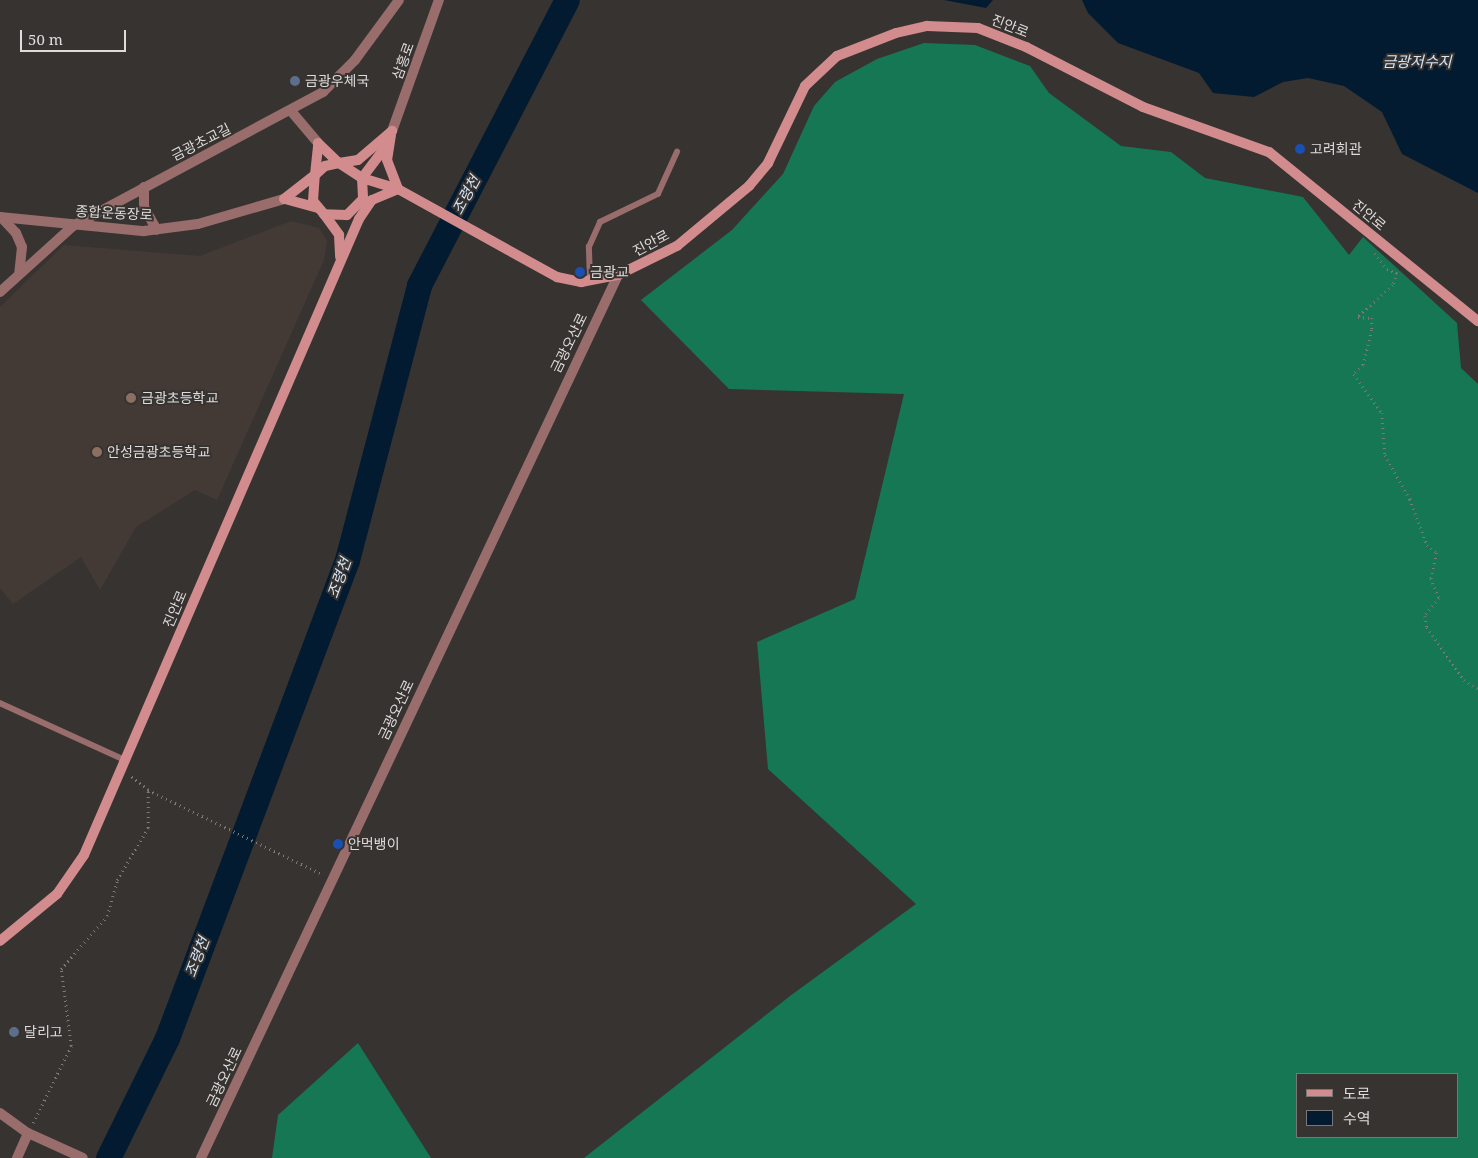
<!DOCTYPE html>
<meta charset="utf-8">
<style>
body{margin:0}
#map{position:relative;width:1478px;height:1158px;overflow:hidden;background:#373331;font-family:"Noto Serif","Noto Sans KR",serif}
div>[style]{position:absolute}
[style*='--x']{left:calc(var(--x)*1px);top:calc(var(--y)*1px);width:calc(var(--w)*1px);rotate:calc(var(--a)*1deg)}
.built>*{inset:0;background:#443a35}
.forest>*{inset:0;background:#157754}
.water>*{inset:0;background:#031b30}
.river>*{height:25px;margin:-12.5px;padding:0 12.5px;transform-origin:12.5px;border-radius:12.5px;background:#031b30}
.path>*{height:2.5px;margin-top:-1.25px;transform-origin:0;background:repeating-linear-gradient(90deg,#7d7a78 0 1px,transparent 0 5px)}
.service>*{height:5.5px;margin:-2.75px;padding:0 2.75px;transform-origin:2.75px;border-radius:2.75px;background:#9a6d6d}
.minor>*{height:10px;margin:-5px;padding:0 5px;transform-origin:5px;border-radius:5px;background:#9a6d6d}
.tertiary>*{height:10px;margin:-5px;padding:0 5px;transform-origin:5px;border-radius:5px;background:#9a6d6d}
.secondary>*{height:10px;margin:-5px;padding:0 5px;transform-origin:5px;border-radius:5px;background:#d38c8d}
.dots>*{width:14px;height:14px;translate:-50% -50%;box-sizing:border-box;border:2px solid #373331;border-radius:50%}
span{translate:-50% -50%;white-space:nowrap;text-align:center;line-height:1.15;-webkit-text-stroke:4px #373331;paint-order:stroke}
.street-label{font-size:14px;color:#dedbda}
.poi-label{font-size:14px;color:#dedbda}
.left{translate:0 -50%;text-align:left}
.water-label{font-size:15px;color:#d3e6f8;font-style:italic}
.legend{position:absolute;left:1296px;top:1073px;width:162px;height:65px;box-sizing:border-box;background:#373331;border:1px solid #7a7675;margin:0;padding:6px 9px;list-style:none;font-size:15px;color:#dedbda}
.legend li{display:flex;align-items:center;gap:10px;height:25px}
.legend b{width:25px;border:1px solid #7a7675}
.scale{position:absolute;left:20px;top:30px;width:106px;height:22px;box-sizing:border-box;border:2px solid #dedbda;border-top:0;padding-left:6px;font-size:15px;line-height:18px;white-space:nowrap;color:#dedbda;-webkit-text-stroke:4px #373331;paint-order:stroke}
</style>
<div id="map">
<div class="built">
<div style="clip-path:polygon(291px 221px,319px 228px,327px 241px,324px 260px,217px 500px,195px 490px,136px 527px,100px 590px,81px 557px,13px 604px,0 588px,0 307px,64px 245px,200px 256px)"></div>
</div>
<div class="forest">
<div style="clip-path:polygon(evenodd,924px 43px,975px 45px,1030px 66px,1049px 93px,1121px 146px,1171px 152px,1205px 178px,1303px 197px,1349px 255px,1363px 237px,1457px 323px,1461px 368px,1478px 384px,1478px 1158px,584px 1158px,790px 996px,916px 904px,768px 769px,757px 642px,855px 599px,904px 394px,729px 389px,641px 300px,732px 230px,783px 174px,814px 106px,835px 82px,877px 59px,924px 43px,1457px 1074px,1457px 1137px,1297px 1137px,1297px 1074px,1457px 1074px)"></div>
<div style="clip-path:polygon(358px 1043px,431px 1158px,272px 1158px,278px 1115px)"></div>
</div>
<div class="water">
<div style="clip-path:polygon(944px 0,993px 0,986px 8px)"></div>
<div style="clip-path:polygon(1082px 0,1478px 0,1478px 193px,1402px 154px,1382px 112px,1344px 86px,1308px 78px,1283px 82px,1254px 97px,1213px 93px,1199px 73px,1118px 43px,1088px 13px)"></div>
</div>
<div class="river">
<div style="--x:108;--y:1158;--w:134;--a:-63.8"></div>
<div style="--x:167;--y:1038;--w:511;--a:-69.37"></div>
<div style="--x:347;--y:560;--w:284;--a:-75.3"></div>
<div style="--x:419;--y:285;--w:321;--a:-62.6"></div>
</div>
<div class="path">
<div style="--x:1375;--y:253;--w:20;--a:53"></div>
<div style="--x:1387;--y:269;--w:11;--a:22"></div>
<div style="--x:1397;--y:273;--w:13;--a:108"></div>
<div style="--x:1393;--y:285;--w:47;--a:137.6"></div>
<div style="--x:1358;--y:317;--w:14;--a:4"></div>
<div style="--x:1372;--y:318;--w:12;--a:90"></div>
<div style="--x:1372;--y:330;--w:36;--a:104"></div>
<div style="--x:1363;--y:365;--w:13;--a:135"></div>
<div style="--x:1354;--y:374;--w:48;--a:54.3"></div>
<div style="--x:1382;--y:413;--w:42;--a:85.9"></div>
<div style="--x:1385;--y:455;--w:51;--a:60.4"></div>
<div style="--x:1410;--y:499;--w:49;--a:69.7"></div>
<div style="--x:1427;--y:545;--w:13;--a:39"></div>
<div style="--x:1437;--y:553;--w:26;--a:103"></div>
<div style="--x:1431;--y:578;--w:22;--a:68"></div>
<div style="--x:1439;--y:598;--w:23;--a:128"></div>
<div style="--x:1425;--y:616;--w:11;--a:80"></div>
<div style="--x:1427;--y:627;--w:65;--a:55.1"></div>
<div style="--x:1464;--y:680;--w:17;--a:33"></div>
<div style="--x:148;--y:790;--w:193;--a:25.8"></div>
<div style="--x:33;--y:1123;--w:86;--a:-63.7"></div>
<div style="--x:71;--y:1046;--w:78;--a:-97.4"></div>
<div style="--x:61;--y:969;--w:70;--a:-49"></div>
<div style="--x:107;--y:916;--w:37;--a:-74"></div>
<div style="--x:117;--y:880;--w:61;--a:-59.2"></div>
<div style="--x:148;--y:828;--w:38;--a:-90"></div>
<div style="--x:148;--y:790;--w:23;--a:-142"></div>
</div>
<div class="service">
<div style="--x:590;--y:280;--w:33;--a:-92"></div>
<div style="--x:589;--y:247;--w:27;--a:-66"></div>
<div style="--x:600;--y:222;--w:64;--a:-25.8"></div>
<div style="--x:658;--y:194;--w:46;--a:-65.7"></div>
<div style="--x:0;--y:703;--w:137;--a:24.5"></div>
</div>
<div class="minor">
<div style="--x:17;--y:1158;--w:27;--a:-66"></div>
</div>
<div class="tertiary">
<div style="--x:291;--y:111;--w:42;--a:49.8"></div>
<div style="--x:392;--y:131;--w:139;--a:-70.3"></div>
<div style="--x:144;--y:187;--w:20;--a:90"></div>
<div style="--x:144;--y:207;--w:26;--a:61"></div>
<div style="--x:0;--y:217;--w:145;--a:5.6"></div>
<div style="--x:144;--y:231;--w:54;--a:-7.4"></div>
<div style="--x:198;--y:224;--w:90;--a:-16.2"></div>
<div style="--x:1;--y:217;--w:22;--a:47"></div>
<div style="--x:16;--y:233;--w:15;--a:67"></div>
<div style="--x:22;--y:247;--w:27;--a:96"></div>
<div style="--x:0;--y:292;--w:98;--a:-42.1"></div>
<div style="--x:73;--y:226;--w:284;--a:-28.2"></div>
<div style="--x:323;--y:92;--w:45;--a:-45"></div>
<div style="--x:355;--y:60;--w:74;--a:-53.7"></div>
<div style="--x:0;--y:1113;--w:34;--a:36"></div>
<div style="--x:28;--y:1133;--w:60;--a:24.4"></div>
<div style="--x:201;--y:1158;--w:977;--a:-64.72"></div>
</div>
<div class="secondary">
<div style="--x:391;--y:135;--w:25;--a:99"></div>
<div style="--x:387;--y:160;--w:31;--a:69"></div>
<div style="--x:318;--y:143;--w:29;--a:44"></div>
<div style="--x:339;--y:163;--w:19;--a:-9"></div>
<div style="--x:358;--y:160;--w:45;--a:-40.5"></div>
<div style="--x:362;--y:178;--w:21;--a:87"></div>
<div style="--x:363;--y:199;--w:23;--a:135"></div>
<div style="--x:347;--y:215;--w:23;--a:-178"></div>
<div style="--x:324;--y:214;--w:17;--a:-130"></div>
<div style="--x:313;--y:201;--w:26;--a:-86"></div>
<div style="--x:315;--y:175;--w:13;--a:-42"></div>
<div style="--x:325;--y:166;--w:14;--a:-12"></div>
<div style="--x:339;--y:163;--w:27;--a:33"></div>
<div style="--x:362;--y:178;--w:38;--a:17"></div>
<div style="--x:398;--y:189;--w:182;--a:29"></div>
<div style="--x:557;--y:277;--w:25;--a:12"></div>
<div style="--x:581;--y:282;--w:38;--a:-11"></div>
<div style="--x:618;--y:275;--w:66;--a:-26.2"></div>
<div style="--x:677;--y:246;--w:94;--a:-39.8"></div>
<div style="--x:749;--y:186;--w:30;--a:-50"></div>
<div style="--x:768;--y:163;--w:85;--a:-64.3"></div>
<div style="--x:805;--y:86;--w:44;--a:-43.2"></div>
<div style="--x:837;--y:56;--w:63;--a:-21.3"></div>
<div style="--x:896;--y:33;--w:32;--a:-13"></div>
<div style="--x:927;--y:26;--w:51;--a:2.2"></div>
<div style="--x:978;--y:28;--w:52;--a:21.6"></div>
<div style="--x:1026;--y:47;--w:131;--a:27.1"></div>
<div style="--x:1143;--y:107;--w:134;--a:19.7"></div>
<div style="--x:1269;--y:152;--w:269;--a:39"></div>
<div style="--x:362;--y:178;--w:41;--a:-52.9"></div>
<div style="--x:284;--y:199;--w:39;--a:-38"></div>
<div style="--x:315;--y:175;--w:31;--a:-84"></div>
<div style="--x:285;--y:199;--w:34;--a:15"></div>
<div style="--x:324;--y:214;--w:26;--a:54"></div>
<div style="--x:339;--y:235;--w:22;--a:87"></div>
<div style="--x:0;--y:941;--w:74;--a:-39.5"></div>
<div style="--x:57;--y:894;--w:47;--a:-55.3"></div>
<div style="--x:84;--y:855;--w:693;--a:-66.62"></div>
<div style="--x:359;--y:219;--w:23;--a:-56"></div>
<div style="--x:372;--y:200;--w:28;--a:-23"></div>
</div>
<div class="dots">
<div style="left:295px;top:81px;background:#5c6f8a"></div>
<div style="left:1300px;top:149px;background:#1a4fb4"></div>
<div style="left:580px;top:272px;background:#1a4fb4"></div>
<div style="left:131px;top:398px;background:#8d6e63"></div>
<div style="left:97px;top:452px;background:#8d6e63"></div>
<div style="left:338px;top:844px;background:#1a4fb4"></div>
<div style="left:14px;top:1032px;background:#5c6f8a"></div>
</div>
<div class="street-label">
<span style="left:1010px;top:26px;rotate:21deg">진안로</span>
<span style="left:403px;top:61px;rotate:-70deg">삼흥로</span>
<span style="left:201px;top:142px;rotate:-27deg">금광초교길</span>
<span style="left:114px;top:213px;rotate:3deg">종합운동장로</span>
<span style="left:1369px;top:215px;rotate:40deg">진안로</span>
<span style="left:651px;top:243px;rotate:-28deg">진안로</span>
<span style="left:569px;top:343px;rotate:-64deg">금광오산로</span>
<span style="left:175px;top:609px;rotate:-67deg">진안로</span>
<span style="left:396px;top:710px;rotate:-65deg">금광오산로</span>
<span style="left:224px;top:1077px;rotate:-65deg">금광오산로</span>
</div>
<div class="poi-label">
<span class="left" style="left:305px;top:81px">금광우체국</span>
<span class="left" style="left:1310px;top:149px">고려회관</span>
<span class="left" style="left:590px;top:272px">금광교</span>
<span class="left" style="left:141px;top:398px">금광초등학교</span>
<span class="left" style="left:107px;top:452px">안성금광초등학교</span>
<span class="left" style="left:348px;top:844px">안먹뱅이</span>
<span class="left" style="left:24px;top:1032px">달리고</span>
</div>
<div class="water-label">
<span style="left:1417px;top:62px">금광저수지</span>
<span style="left:466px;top:195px;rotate:-62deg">조령천</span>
<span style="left:339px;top:578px;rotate:-70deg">조령천</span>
<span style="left:197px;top:957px;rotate:-69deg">조령천</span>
</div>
<ul class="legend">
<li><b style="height:6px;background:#d38c8d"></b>도로</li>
<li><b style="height:14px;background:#031b30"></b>수역</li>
</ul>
<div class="scale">50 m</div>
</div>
